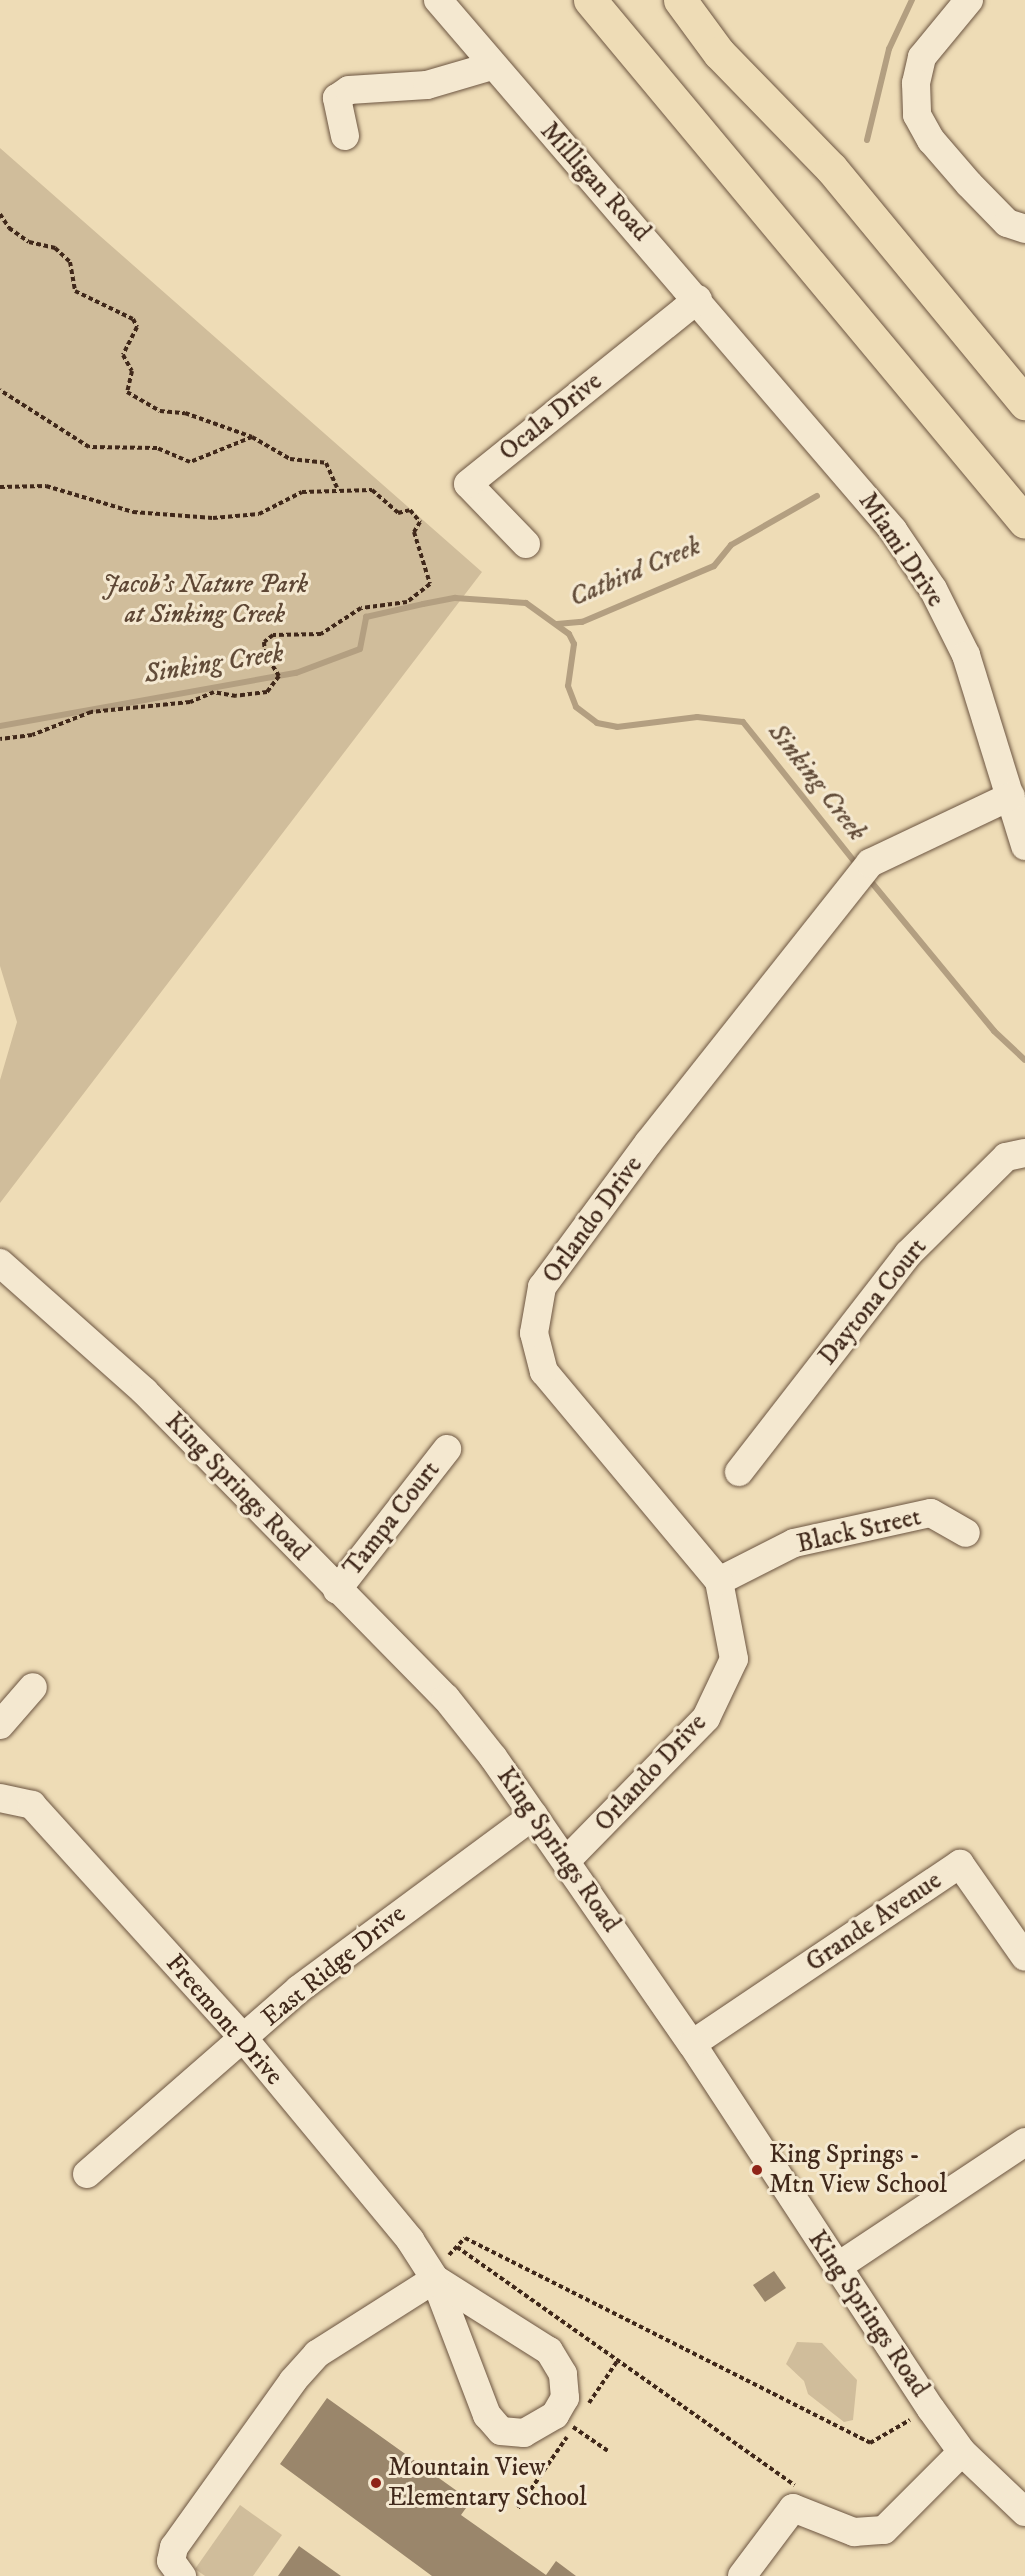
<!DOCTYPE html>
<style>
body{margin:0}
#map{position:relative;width:1025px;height:2576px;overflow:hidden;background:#eedcb6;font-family:"IM FELL DW Pica",serif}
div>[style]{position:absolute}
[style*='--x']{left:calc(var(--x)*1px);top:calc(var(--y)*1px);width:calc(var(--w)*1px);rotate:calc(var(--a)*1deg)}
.green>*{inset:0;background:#d0bd9b}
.stream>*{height:6px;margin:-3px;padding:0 3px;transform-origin:3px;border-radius:3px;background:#b39f81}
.building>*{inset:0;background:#9a866b}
.path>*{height:4px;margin-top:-2px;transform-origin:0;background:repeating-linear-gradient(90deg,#40281a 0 4.5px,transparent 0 7.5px)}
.roads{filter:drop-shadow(0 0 2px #6c5541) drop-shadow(0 0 2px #6c5541)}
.minor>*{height:28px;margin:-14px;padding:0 14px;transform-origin:14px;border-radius:14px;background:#f4e8d0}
.highway>*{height:33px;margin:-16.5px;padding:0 16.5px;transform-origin:16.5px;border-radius:16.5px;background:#eedcb6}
.dots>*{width:16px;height:16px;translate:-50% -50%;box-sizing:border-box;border:3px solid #f4e8d0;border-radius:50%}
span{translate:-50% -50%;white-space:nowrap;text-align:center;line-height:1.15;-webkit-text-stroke:6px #f4e8d0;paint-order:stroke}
.street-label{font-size:26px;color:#40281a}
.park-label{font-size:26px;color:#5d4634;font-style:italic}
.poi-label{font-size:26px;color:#40281a}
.left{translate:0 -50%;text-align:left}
.water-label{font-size:27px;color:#624c39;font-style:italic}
</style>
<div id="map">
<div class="green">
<div style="clip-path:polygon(0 148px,482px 572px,0 1203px,0 1080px,17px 1022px,0 966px)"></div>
<div style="clip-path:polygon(797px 2342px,822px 2343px,857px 2380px,853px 2420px,844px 2422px,808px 2394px,804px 2381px,786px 2364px)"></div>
<div style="clip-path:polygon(240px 2505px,282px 2535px,253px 2576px,205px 2576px,195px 2569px)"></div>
</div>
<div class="stream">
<div style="--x:867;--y:140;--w:94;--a:-76.4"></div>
<div style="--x:889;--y:49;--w:54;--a:-64.9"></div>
<div style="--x:557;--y:624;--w:25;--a:-5"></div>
<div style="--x:582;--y:622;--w:143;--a:-23"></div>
<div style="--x:714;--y:566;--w:27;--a:-51"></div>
<div style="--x:731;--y:545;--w:99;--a:-29.7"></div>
<div style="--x:0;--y:726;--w:301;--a:-10.2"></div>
<div style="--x:296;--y:673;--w:68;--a:-20.6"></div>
<div style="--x:360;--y:649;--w:33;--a:-79"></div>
<div style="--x:366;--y:617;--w:58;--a:-12.8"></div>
<div style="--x:423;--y:604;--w:33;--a:-11"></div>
<div style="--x:455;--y:598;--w:71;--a:4"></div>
<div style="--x:526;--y:603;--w:53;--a:35.8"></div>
<div style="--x:569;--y:634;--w:11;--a:63"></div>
<div style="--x:574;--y:644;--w:42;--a:98.1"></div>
<div style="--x:568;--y:686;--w:22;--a:69"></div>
<div style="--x:576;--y:707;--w:26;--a:37"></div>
<div style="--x:597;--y:723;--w:20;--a:11"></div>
<div style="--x:617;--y:727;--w:81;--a:-7.1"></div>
<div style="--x:697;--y:717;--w:46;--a:6.2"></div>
<div style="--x:743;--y:722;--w:184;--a:51.4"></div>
<div style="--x:868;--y:878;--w:198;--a:50.5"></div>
<div style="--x:994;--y:1031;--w:42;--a:43.1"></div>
</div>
<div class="building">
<div style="clip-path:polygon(774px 2271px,786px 2288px,765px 2302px,753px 2285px)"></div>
<div style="clip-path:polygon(327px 2398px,471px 2501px,461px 2515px,546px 2575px,556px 2561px,576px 2576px,432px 2576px,280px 2464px)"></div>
<div style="clip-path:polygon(299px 2546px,341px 2576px,278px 2576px)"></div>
</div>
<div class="path">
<div style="--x:0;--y:214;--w:17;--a:57"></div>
<div style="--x:9;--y:228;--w:24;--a:35"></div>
<div style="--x:29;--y:242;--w:27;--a:13"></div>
<div style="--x:55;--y:248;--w:21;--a:43"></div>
<div style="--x:70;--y:262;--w:29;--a:80"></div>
<div style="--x:75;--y:291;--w:64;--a:25.8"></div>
<div style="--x:133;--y:319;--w:9;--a:63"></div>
<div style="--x:137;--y:327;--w:31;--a:117"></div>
<div style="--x:123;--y:355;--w:18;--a:61"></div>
<div style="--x:132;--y:371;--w:22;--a:103"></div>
<div style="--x:127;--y:392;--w:38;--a:30"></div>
<div style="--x:160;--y:411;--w:25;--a:5"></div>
<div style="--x:185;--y:413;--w:71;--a:19.7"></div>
<div style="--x:252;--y:437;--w:67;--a:158"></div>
<div style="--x:190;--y:462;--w:36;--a:-157"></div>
<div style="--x:157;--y:448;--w:68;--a:-179.2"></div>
<div style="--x:89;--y:447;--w:106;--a:-147.4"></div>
<div style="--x:252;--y:437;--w:44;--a:30.1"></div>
<div style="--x:290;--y:459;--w:36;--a:6"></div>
<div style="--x:326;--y:463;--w:27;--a:66"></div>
<div style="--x:0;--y:487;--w:46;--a:-1.2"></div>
<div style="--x:46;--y:486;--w:91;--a:16.6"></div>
<div style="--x:133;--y:512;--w:80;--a:4.3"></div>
<div style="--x:213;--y:518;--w:46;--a:-5"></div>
<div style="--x:259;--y:514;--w:48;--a:-27.1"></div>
<div style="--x:302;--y:492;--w:70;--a:-1.6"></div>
<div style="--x:372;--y:490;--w:35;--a:41"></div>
<div style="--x:398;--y:513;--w:12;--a:-14"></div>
<div style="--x:410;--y:510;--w:16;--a:50"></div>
<div style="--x:420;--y:522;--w:12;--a:121"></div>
<div style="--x:414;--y:532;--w:54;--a:72.9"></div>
<div style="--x:430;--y:584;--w:29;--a:142"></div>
<div style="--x:407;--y:602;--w:46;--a:172.6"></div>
<div style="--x:361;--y:608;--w:48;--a:147"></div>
<div style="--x:321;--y:634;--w:48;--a:178.8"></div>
<div style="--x:273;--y:635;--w:11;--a:142"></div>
<div style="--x:264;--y:642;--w:11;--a:85"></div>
<div style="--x:265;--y:653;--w:27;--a:59"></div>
<div style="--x:279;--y:676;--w:20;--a:127"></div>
<div style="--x:267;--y:692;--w:31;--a:173"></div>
<div style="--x:236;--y:696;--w:22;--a:-170"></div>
<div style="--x:214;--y:692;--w:26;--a:157"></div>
<div style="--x:190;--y:702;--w:100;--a:174.2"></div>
<div style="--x:91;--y:712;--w:63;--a:158.7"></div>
<div style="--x:32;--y:735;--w:32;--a:173"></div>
<div style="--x:457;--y:2247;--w:413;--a:35.2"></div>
<div style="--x:449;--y:2255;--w:23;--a:-47"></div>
<div style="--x:465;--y:2238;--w:454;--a:26.8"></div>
<div style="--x:870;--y:2443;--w:46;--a:-29.9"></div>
<div style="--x:589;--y:2403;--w:52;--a:-56"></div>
<div style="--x:573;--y:2427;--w:42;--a:34.4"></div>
<div style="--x:518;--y:2508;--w:86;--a:-55.4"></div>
</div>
<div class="roads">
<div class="minor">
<div style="--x:438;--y:0;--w:699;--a:49.35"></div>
<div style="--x:893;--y:530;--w:71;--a:55.9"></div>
<div style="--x:933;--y:589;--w:74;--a:63.4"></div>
<div style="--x:966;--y:655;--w:200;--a:72.8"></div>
<div style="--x:969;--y:0;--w:74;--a:129.5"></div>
<div style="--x:922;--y:57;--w:27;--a:103"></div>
<div style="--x:916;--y:83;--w:32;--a:88"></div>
<div style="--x:917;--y:115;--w:29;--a:61"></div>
<div style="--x:931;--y:140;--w:58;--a:49.2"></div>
<div style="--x:969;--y:184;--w:54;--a:45.7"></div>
<div style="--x:1007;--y:223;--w:19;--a:18"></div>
<div style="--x:345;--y:136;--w:39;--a:-102"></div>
<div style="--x:337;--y:98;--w:14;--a:-34"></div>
<div style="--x:349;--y:90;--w:78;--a:-3.7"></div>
<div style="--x:427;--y:85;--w:68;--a:-16.3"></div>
<div style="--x:526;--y:544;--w:83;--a:-134"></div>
<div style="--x:468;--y:484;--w:295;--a:-38.8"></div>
<div style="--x:0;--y:1263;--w:193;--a:41.6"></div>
<div style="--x:144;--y:1391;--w:431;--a:45.5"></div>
<div style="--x:446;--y:1698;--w:75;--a:51.5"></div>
<div style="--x:493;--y:1757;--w:349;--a:55.3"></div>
<div style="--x:692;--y:2044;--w:436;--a:56.8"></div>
<div style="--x:931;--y:2409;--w:53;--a:54.2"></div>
<div style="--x:962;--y:2452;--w:87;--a:43.6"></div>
<div style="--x:739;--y:1472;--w:276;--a:-52.2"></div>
<div style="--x:908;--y:1254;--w:138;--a:-44.7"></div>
<div style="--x:1006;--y:1157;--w:19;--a:-12"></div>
<div style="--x:719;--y:1581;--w:84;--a:-26.9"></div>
<div style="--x:794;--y:1543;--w:140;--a:-12.4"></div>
<div style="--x:931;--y:1513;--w:40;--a:29.7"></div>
<div style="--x:337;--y:1590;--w:179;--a:-52"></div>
<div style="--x:0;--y:1725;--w:50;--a:-49"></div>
<div style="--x:0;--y:1798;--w:33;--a:12"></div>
<div style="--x:32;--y:1805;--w:316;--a:47.8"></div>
<div style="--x:244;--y:2039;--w:261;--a:50.4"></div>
<div style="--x:410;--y:2240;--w:46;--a:57.3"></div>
<div style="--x:435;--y:2279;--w:146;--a:69.1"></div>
<div style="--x:487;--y:2415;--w:21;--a:49"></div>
<div style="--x:501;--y:2431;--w:23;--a:5"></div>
<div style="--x:524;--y:2433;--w:36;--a:-30"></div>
<div style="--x:555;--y:2415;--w:20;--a:-60"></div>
<div style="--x:565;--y:2398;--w:24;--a:-95"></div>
<div style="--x:563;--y:2374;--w:27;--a:-121"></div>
<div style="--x:549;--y:2351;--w:135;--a:-147.7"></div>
<div style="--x:435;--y:2279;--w:140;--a:147.6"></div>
<div style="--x:317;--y:2354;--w:36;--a:132"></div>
<div style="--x:293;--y:2381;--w:204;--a:125.6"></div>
<div style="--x:174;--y:2547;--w:14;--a:102"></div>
<div style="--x:171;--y:2561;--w:19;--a:54"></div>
<div style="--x:566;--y:1861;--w:200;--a:-45.6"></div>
<div style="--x:706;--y:1718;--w:65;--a:-64.6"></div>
<div style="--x:734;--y:1659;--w:79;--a:-100.9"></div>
<div style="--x:719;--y:1581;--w:273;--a:-129.9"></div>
<div style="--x:544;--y:1372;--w:40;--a:-104.4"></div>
<div style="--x:534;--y:1333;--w:47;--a:-80.1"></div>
<div style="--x:542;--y:1287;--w:180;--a:-53.6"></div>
<div style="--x:649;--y:1142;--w:356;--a:-51.6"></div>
<div style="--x:870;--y:863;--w:156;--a:-25.4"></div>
<div style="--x:692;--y:2044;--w:323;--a:-33.9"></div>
<div style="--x:960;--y:1864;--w:113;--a:55"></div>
<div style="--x:87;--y:2174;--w:281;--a:-41.1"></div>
<div style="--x:299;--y:1989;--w:292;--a:-36.5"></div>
<div style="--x:837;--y:2267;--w:226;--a:-33.6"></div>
<div style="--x:742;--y:2576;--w:85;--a:-53.1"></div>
<div style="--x:793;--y:2508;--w:66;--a:21.5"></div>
<div style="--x:854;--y:2532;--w:30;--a:-4"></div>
<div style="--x:884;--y:2530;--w:110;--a:-45"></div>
</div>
<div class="highway">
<div style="--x:590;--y:0;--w:679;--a:50.19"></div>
<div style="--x:680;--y:0;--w:66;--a:53.7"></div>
<div style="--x:719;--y:53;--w:161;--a:45.8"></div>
<div style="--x:831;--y:168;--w:305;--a:50.5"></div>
</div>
</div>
<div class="dots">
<div style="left:757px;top:2170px;background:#8f2418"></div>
<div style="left:376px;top:2483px;background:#8f2418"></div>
</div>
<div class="street-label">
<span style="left:595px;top:182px;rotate:48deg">Milligan Road</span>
<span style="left:551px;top:417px;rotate:-39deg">Ocala Drive</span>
<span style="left:901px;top:550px;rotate:56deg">Miami Drive</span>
<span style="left:593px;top:1220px;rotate:-54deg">Orlando Drive</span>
<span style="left:873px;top:1302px;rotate:-51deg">Daytona Court</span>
<span style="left:237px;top:1487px;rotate:46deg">King Springs Road</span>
<span style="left:392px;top:1519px;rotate:-52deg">Tampa Court</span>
<span style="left:859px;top:1531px;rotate:-13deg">Black Street</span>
<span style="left:651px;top:1773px;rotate:-47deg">Orlando Drive</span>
<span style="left:558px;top:1850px;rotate:55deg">King Springs Road</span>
<span style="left:874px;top:1922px;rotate:-34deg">Grande Avenue</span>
<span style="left:334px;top:1966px;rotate:-39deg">East Ridge Drive</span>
<span style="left:224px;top:2020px;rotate:49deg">Freemont Drive</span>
<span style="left:868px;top:2314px;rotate:56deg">King Springs Road</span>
</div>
<div class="park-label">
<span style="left:205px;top:600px">Jacob's Nature Park<br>at Sinking Creek</span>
</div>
<div class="poi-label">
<span class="left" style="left:769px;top:2170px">King Springs -<br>Mtn View School</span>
<span class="left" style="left:388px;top:2483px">Mountain View<br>Elementary School</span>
</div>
<div class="water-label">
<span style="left:635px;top:572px;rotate:-23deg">Catbird Creek</span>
<span style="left:214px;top:664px;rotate:-9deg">Sinking Creek</span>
<span style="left:817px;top:782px;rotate:52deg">Sinking Creek</span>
</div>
</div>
